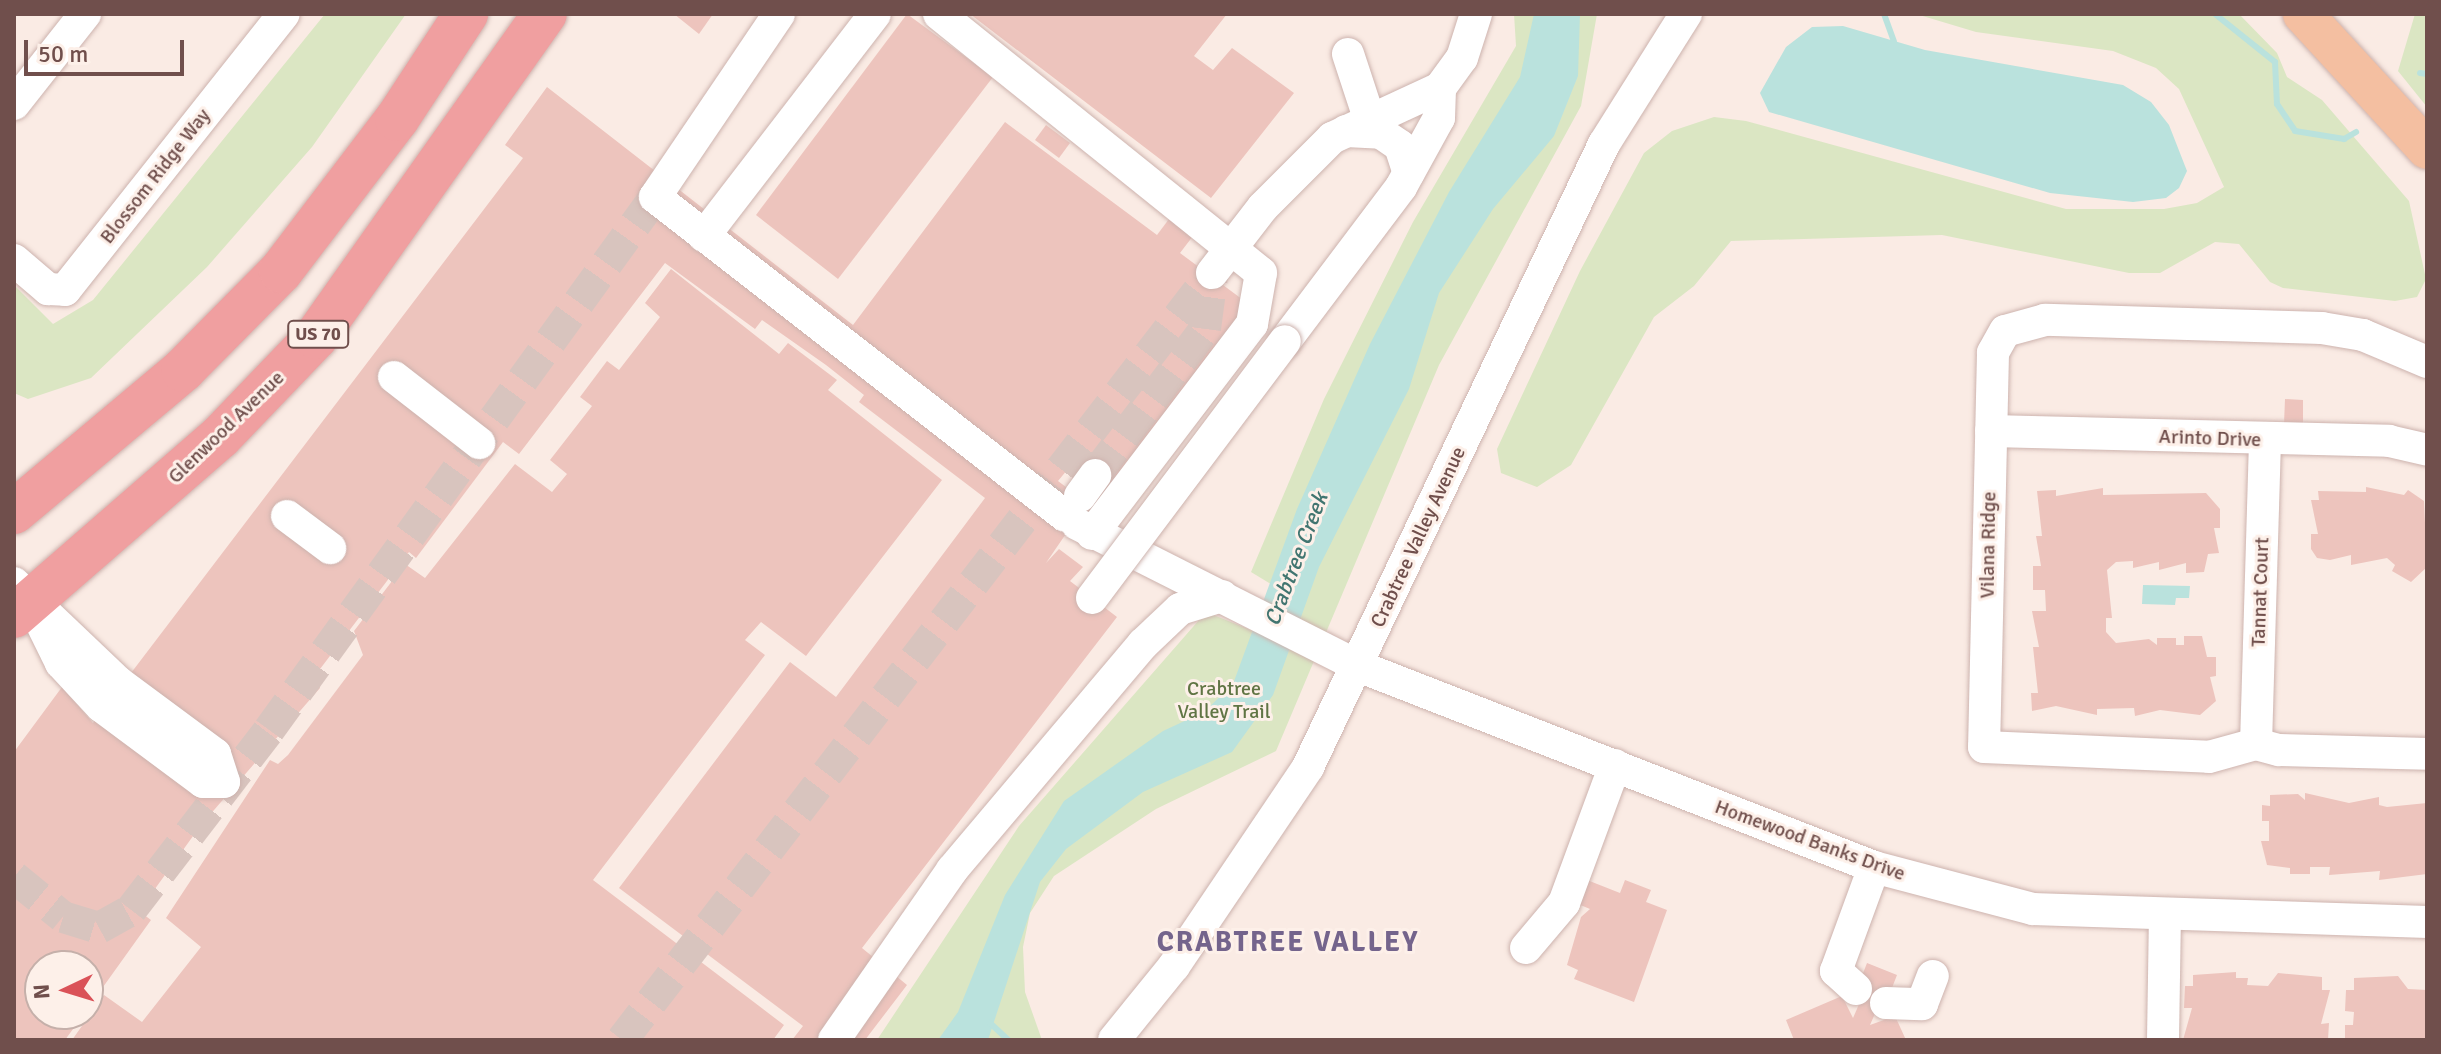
<!DOCTYPE html>
<style>
body{margin:0}
#map{position:relative;width:2441px;height:1054px;overflow:hidden;background:#faebe4;font-family:Signika,sans-serif}
div>[style]{position:absolute}
[style*='--x']{left:calc(var(--x)*1px);top:calc(var(--y)*1px);width:calc(var(--w)*1px);rotate:calc(var(--a)*1deg)}
.green>*{inset:0;background:#dbe6c3}
.water>*{inset:0;background:#bae2dd}
.stream>*{height:6px;margin:-3px;padding:0 3px;transform-origin:3px;border-radius:3px;background:#bae2dd}
.building>*{inset:0;background:#edc4bd}
.minor-tunnel>*{height:32px;margin-top:-16px;transform-origin:0;background:repeating-linear-gradient(90deg,#d8c4be 0 32px,transparent 0 48px)}
.roads{filter:drop-shadow(0 0 2px #cdb3ae) drop-shadow(0 0 2px #cdb3ae)}
.minor>*{height:32px;margin:-16px;padding:0 16px;transform-origin:16px;border-radius:16px;background:#fff}
.major>*{height:40px;margin:-20px;padding:0 20px;transform-origin:20px;border-radius:20px;background:#f4bfa1}
.highway>*{height:44px;margin:-22px;padding:0 22px;transform-origin:22px;border-radius:22px;background:#f09fa0}
.bridges{filter:drop-shadow(0 0 2px #cdb3ae) drop-shadow(0 0 2px #cdb3ae)}
.minor-bridge>*{height:32px;margin:-16px;padding:0 16px;transform-origin:16px;border-radius:16px;background:#fff}
span{translate:-50% -50%;white-space:nowrap;text-align:center;line-height:1.15;-webkit-text-stroke:6px #fdf0e9;paint-order:stroke}
.shield-label span{padding:2px 6px;background:#fdf0e9;border:2px solid;border-radius:6px;-webkit-text-stroke-width:0}
.shield-label{font-size:18px;color:#704f4c;font-weight:700}
.street-label{font-size:20px;color:#704f4c}
.park-label{font-size:20px;color:#607544}
.water-label{font-size:22px;color:#417570;font-style:italic}
.district-label{font-size:28px;color:#74648c;font-weight:700;letter-spacing:2px}
.frame{position:absolute;inset:0;border:16px solid #704f4c;pointer-events:none}
.north{position:absolute;left:24px;top:950px;width:80px;height:80px;box-sizing:border-box;background:#fdf0e9;border:2px solid #c5b0aa;border-radius:50%;rotate:266deg;font-size:22px;font-weight:700;line-height:32px;text-align:center;color:#704f4c}
.north::after{content:'';display:block;margin:auto;width:28px;height:36px;background:#da5258;clip-path:polygon(50% 0,100% 100%,50% 72%,0 100%)}
.scale{position:absolute;left:24px;top:40px;width:160px;height:36px;box-sizing:border-box;border:4px solid #704f4c;border-top:0;padding-left:10px;font-size:24px;line-height:28px;white-space:nowrap;color:#704f4c;-webkit-text-stroke:6px #fdf0e9;paint-order:stroke}
</style>
<div id="map">
<div class="green">
<div style="clip-path:polygon(325px 14px,406px 14px,312px 147px,207px 267px,91px 378px,28px 399px,14px 393px,14px 285px,53px 324px,93px 300px)"></div>
<div style="clip-path:polygon(1514px 14px,1597px 14px,1581px 106px,1439px 365px,1276px 751px,1156px 809px,1054px 876px,1030px 913px,1023px 947px,1025px 992px,1042px 1040px,877px 1040px,1019px 826px,1206px 612px,1256px 632px,1279px 589px,1251px 572px,1324px 399px,1413px 222px,1516px 46px)"></div>
<div style="clip-path:polygon(1916px 14px,2239px 14px,2277px 53px,2287px 77px,2322px 100px,2409px 201px,2426px 279px,2417px 297px,2395px 301px,2283px 288px,2270px 282px,2239px 244px,2215px 242px,2160px 273px,2129px 273px,1942px 235px,1731px 241px,1694px 286px,1654px 317px,1571px 465px,1537px 487px,1501px 473px,1497px 449px,1580px 271px,1644px 153px,1672px 131px,1714px 117px,1746px 121px,2066px 209px,2164px 209px,2197px 203px,2224px 187px,2179px 89px,2156px 68px,2113px 51px,1976px 32px)"></div>
<div style="clip-path:polygon(2415px 14px,2427px 14px,2427px 107px,2398px 71px)"></div>
</div>
<div class="water">
<div style="clip-path:polygon(1534px 14px,1580px 14px,1578px 76px,1554px 136px,1493px 209px,1439px 293px,1409px 389px,1319px 567px,1273px 695px,1232px 752px,1143px 792px,1066px 849px,1040px 882px,988px 1040px,938px 1040px,958px 1012px,1005px 895px,1064px 801px,1163px 731px,1204px 712px,1233px 684px,1297px 509px,1370px 344px,1449px 192px,1520px 77px)"></div>
<div style="clip-path:polygon(1843px 26px,1925px 50px,2123px 85px,2151px 102px,2169px 125px,2187px 171px,2179px 188px,2166px 198px,2133px 202px,2050px 193px,1769px 112px,1760px 93px,1786px 47px,1812px 27px)"></div>
<div style="clip-path:polygon(2143px 585px,2190px 586px,2189px 598px,2176px 598px,2175px 605px,2142px 604px)"></div>
</div>
<div class="stream">
<div style="--x:1884;--y:14;--w:29;--a:70"></div>
<div style="--x:2215;--y:14;--w:77;--a:38.7"></div>
<div style="--x:2275;--y:62;--w:42;--a:87.3"></div>
<div style="--x:2277;--y:104;--w:32;--a:56"></div>
<div style="--x:2295;--y:131;--w:50;--a:9.3"></div>
<div style="--x:2344;--y:139;--w:14;--a:-30"></div>
<div style="--x:2420;--y:73;--w:7;--a:8"></div>
<div style="--x:1202;--y:684;--w:28;--a:18"></div>
<div style="--x:990;--y:1023;--w:25;--a:43"></div>
</div>
<div class="building">
<div style="clip-path:polygon(674px 14px,713px 14px,699px 34px)"></div>
<div style="clip-path:polygon(907px 14px,993px 77px,838px 279px,756px 215px)"></div>
<div style="clip-path:polygon(970px 14px,1227px 14px,1194px 56px,1213px 70px,1232px 48px,1294px 93px,1211px 198px)"></div>
<div style="clip-path:polygon(547px 87px,853px 325px,1005px 122px,1157px 235px,1169px 219px,1193px 236px,1180px 253px,1270px 320px,1132px 501px,1077px 458px,1058px 481px,1087px 503px,1046px 563px,1059px 549px,1083px 567px,1070px 581px,1117px 617px,862px 948px,907px 985px,865px 1040px,792px 1040px,803px 1026px,619px 888px,790px 662px,836px 697px,985px 498px,859px 402px,864px 395px,826px 365px,762px 320px,755px 329px,665px 263px,519px 454px,503px 442px,416px 558px,409px 552px,317px 673px,320px 688px,201px 825px,139px 911px,151px 920px,88px 1008px,88px 966px,40px 966px,40px 1014px,84px 1014px,65px 1040px,14px 1040px,14px 752px,62px 687px,93px 723px,523px 158px,505px 145px)"></div>
<div style="clip-path:polygon(1046px 125px,1070px 143px,1059px 158px,1035px 140px)"></div>
<div style="clip-path:polygon(671px 269px,779px 354px,788px 343px,837px 380px,828px 390px,942px 480px,806px 656px,761px 622px,745px 640px,765px 655px,593px 880px,784px 1025px,773px 1040px,72px 1040px,104px 995px,142px 1022px,201px 947px,166px 918px,270px 760px,278px 764px,288px 755px,363px 655px,354px 631px,405px 564px,425px 578px,515px 464px,552px 492px,567px 474px,550px 460px,592px 406px,580px 397px,607px 361px,619px 370px,660px 317px,645px 303px)"></div>
<div style="clip-path:polygon(2285px 399px,2303px 400px,2303px 424px,2284px 424px)"></div>
<div style="clip-path:polygon(2366px 487px,2404px 495px,2408px 490px,2424px 501px,2427px 567px,2411px 582px,2392px 571px,2395px 565px,2387px 558px,2351px 565px,2351px 555px,2330px 560px,2317px 558px,2311px 549px,2311px 534px,2318px 534px,2311px 500px,2319px 500px,2318px 491px,2366px 492px)"></div>
<div style="clip-path:polygon(2103px 488px,2103px 495px,2206px 493px,2220px 509px,2220px 528px,2214px 528px,2219px 553px,2208px 554px,2204px 572px,2186px 573px,2186px 563px,2159px 570px,2159px 562px,2133px 568px,2133px 561px,2116px 562px,2107px 570px,2112px 618px,2106px 618px,2106px 632px,2116px 643px,2149px 639px,2157px 645px,2157px 638px,2176px 638px,2176px 645px,2184px 645px,2184px 636px,2202px 636px,2207px 657px,2216px 657px,2216px 676px,2210px 677px,2216px 701px,2200px 715px,2160px 710px,2135px 716px,2134px 708px,2097px 709px,2097px 715px,2056px 706px,2032px 711px,2031px 693px,2038px 693px,2033px 647px,2039px 647px,2032px 611px,2046px 611px,2045px 590px,2033px 590px,2033px 566px,2041px 566px,2036px 536px,2042px 536px,2037px 491px,2056px 490px,2056px 496px)"></div>
<div style="clip-path:polygon(2305px 793px,2349px 803px,2379px 797px,2379px 805px,2387px 807px,2427px 803px,2427px 874px,2379px 880px,2380px 871px,2329px 875px,2330px 867px,2310px 867px,2310px 874px,2290px 874px,2290px 868px,2267px 865px,2261px 841px,2269px 841px,2269px 821px,2262px 821px,2262px 805px,2270px 806px,2270px 795px,2298px 794px,2305px 800px)"></div>
<div style="clip-path:polygon(1587px 880px,1620px 893px,1625px 880px,1651px 890px,1646px 902px,1667px 910px,1634px 1002px,1574px 979px,1578px 970px,1567px 965px,1581px 917px,1590px 909px,1578px 904px)"></div>
<div style="clip-path:polygon(1867px 963px,1897px 975px,1883px 1011px,1877px 1009px,1870px 1025px,1895px 1016px,1906px 1040px,1794px 1040px,1786px 1020px,1842px 996px,1853px 1018px,1860px 1002px,1853px 999px)"></div>
<div style="clip-path:polygon(2236px 972px,2236px 978px,2248px 978px,2247px 985px,2268px 986px,2278px 973px,2322px 977px,2322px 990px,2330px 990px,2321px 1024px,2329px 1023px,2328px 1040px,2183px 1040px,2192px 1008px,2184px 1008px,2185px 986px,2193px 986px,2193px 975px)"></div>
<div style="clip-path:polygon(2398px 976px,2408px 989px,2427px 990px,2427px 1040px,2345px 1040px,2345px 1025px,2353px 1025px,2354px 1012px,2345px 1011px,2346px 990px,2354px 990px,2354px 978px)"></div>
</div>
<div class="minor-tunnel">
<div style="--x:1095;--y:475;--w:183;--a:-53"></div>
<div style="--x:1205;--y:329;--w:53;--a:-82.5"></div>
<div style="--x:14;--y:877;--w:63;--a:39.2"></div>
<div style="--x:63;--y:917;--w:38;--a:17"></div>
<div style="--x:99;--y:928;--w:37;--a:-29"></div>
<div style="--x:131;--y:910;--w:227;--a:-52.5"></div>
<div style="--x:269;--y:730;--w:658;--a:-54.09"></div>
<div style="--x:622;--y:1040;--w:968;--a:-52.43"></div>
</div>
<div class="roads">
<div class="minor">
<div style="--x:779;--y:14;--w:221;--a:124.1"></div>
<div style="--x:655;--y:197;--w:519;--a:37.88"></div>
<div style="--x:939;--y:14;--w:413;--a:38.8"></div>
<div style="--x:1261;--y:273;--w:52;--a:100"></div>
<div style="--x:1252;--y:324;--w:264;--a:127.3"></div>
<div style="--x:1348;--y:54;--w:71;--a:71.8"></div>
<div style="--x:14;--y:104;--w:115;--a:-51.7"></div>
<div style="--x:1346;--y:131;--w:35;--a:3"></div>
<div style="--x:1381;--y:133;--w:23;--a:34"></div>
<div style="--x:1400;--y:146;--w:28;--a:72"></div>
<div style="--x:704;--y:236;--w:280;--a:-52.4"></div>
<div style="--x:14;--y:260;--w:45;--a:40.5"></div>
<div style="--x:48;--y:289;--w:17;--a:3"></div>
<div style="--x:65;--y:290;--w:352;--a:-51.6"></div>
<div style="--x:1212;--y:273;--w:83;--a:-52.3"></div>
<div style="--x:1263;--y:207;--w:98;--a:-45"></div>
<div style="--x:1332;--y:138;--w:119;--a:-24.8"></div>
<div style="--x:1440;--y:88;--w:37;--a:-54"></div>
<div style="--x:1462;--y:58;--w:46;--a:-72.3"></div>
<div style="--x:1285;--y:341;--w:193;--a:-53"></div>
<div style="--x:1401;--y:187;--w:79;--a:-61.2"></div>
<div style="--x:1439;--y:118;--w:30;--a:-88"></div>
<div style="--x:2427;--y:362;--w:69;--a:-157.1"></div>
<div style="--x:2363;--y:335;--w:42;--a:-170.3"></div>
<div style="--x:2322;--y:328;--w:277;--a:-178.3"></div>
<div style="--x:2045;--y:320;--w:41;--a:164.6"></div>
<div style="--x:2005;--y:331;--w:25;--a:119"></div>
<div style="--x:1993;--y:353;--w:394;--a:91.3"></div>
<div style="--x:1984;--y:747;--w:225;--a:2.5"></div>
<div style="--x:2209;--y:757;--w:49;--a:-15.5"></div>
<div style="--x:2256;--y:744;--w:24;--a:15"></div>
<div style="--x:2279;--y:750;--w:148;--a:1.5"></div>
<div style="--x:394;--y:377;--w:108;--a:37.8"></div>
<div style="--x:1991;--y:431;--w:398;--a:1.4"></div>
<div style="--x:2389;--y:441;--w:39;--a:13"></div>
<div style="--x:1080;--y:496;--w:26;--a:-54"></div>
<div style="--x:287;--y:516;--w:54;--a:36.7"></div>
<div style="--x:1077;--y:524;--w:315;--a:26.8"></div>
<div style="--x:1358;--y:666;--w:554;--a:21.28"></div>
<div style="--x:1874;--y:867;--w:164;--a:14.8"></div>
<div style="--x:2033;--y:909;--w:394;--a:1.9"></div>
<div style="--x:14;--y:583;--w:144;--a:43.6"></div>
<div style="--x:118;--y:682;--w:121;--a:36.6"></div>
<div style="--x:215;--y:754;--w:29;--a:72"></div>
<div style="--x:224;--y:782;--w:21;--a:180"></div>
<div style="--x:203;--y:782;--w:127;--a:-143.3"></div>
<div style="--x:101;--y:706;--w:59;--a:-132.9"></div>
<div style="--x:61;--y:663;--w:68;--a:-116.2"></div>
<div style="--x:2256;--y:744;--w:304;--a:-88.3"></div>
<div style="--x:1526;--y:948;--w:59;--a:-49.8"></div>
<div style="--x:1564;--y:903;--w:147;--a:-69.7"></div>
<div style="--x:1856;--y:989;--w:27;--a:-138"></div>
<div style="--x:1836;--y:971;--w:111;--a:-69.9"></div>
<div style="--x:1886;--y:1003;--w:36;--a:2"></div>
<div style="--x:1922;--y:1004;--w:30;--a:-69"></div>
<div style="--x:834;--y:1040;--w:207;--a:-55.2"></div>
<div style="--x:952;--y:870;--w:296;--a:-49.8"></div>
<div style="--x:1143;--y:644;--w:51;--a:-43.4"></div>
<div style="--x:1180;--y:609;--w:44;--a:-17.2"></div>
<div style="--x:1114;--y:1040;--w:95;--a:-51"></div>
<div style="--x:1174;--y:966;--w:240;--a:-56"></div>
<div style="--x:1308;--y:767;--w:690;--a:-64.59"></div>
<div style="--x:1604;--y:144;--w:154;--a:-57.8"></div>
<div style="--x:2163;--y:1040;--w:125;--a:-89.1"></div>
</div>
<div class="major">
<div style="--x:2303;--y:14;--w:183;--a:47.4"></div>
</div>
<div class="highway">
<div style="--x:14;--y:512;--w:221;--a:-40"></div>
<div style="--x:183;--y:370;--w:139;--a:-45.3"></div>
<div style="--x:281;--y:271;--w:191;--a:-52.7"></div>
<div style="--x:397;--y:119;--w:126;--a:-56.7"></div>
<div style="--x:14;--y:616;--w:273;--a:-41"></div>
<div style="--x:220;--y:437;--w:139;--a:-46.2"></div>
<div style="--x:316;--y:337;--w:396;--a:-54.7"></div>
</div>
</div>
<div class="bridges">
<div class="minor-bridge">
<div style="--x:1092;--y:598;--w:321;--a:-53.1"></div>
</div>
</div>
<div class="shield-label">
<span style="left:318px;top:334px">US 70</span>
</div>
<div class="street-label">
<span style="left:155px;top:176px;rotate:-52deg">Blossom Ridge Way</span>
<span style="left:226px;top:427px;rotate:-44deg">Glenwood Avenue</span>
<span style="left:2210px;top:438px;rotate:2deg">Arinto Drive</span>
<span style="left:1418px;top:537px;rotate:-65deg">Crabtree Valley Avenue</span>
<span style="left:1988px;top:545px;rotate:-89deg">Vilana Ridge</span>
<span style="left:2260px;top:592px;rotate:-88deg">Tannat Court</span>
<span style="left:1810px;top:840px;rotate:20deg">Homewood Banks Drive</span>
</div>
<div class="park-label">
<span style="left:1224px;top:700px">Crabtree<br>Valley Trail</span>
</div>
<div class="water-label">
<span style="left:1296px;top:559px;rotate:-69deg">Crabtree Creek</span>
</div>
<div class="district-label">
<span style="left:1288px;top:942px">CRABTREE VALLEY</span>
</div>
<div class="frame"></div>
<div class="north">N</div>
<div class="scale">50 m</div>
</div>
